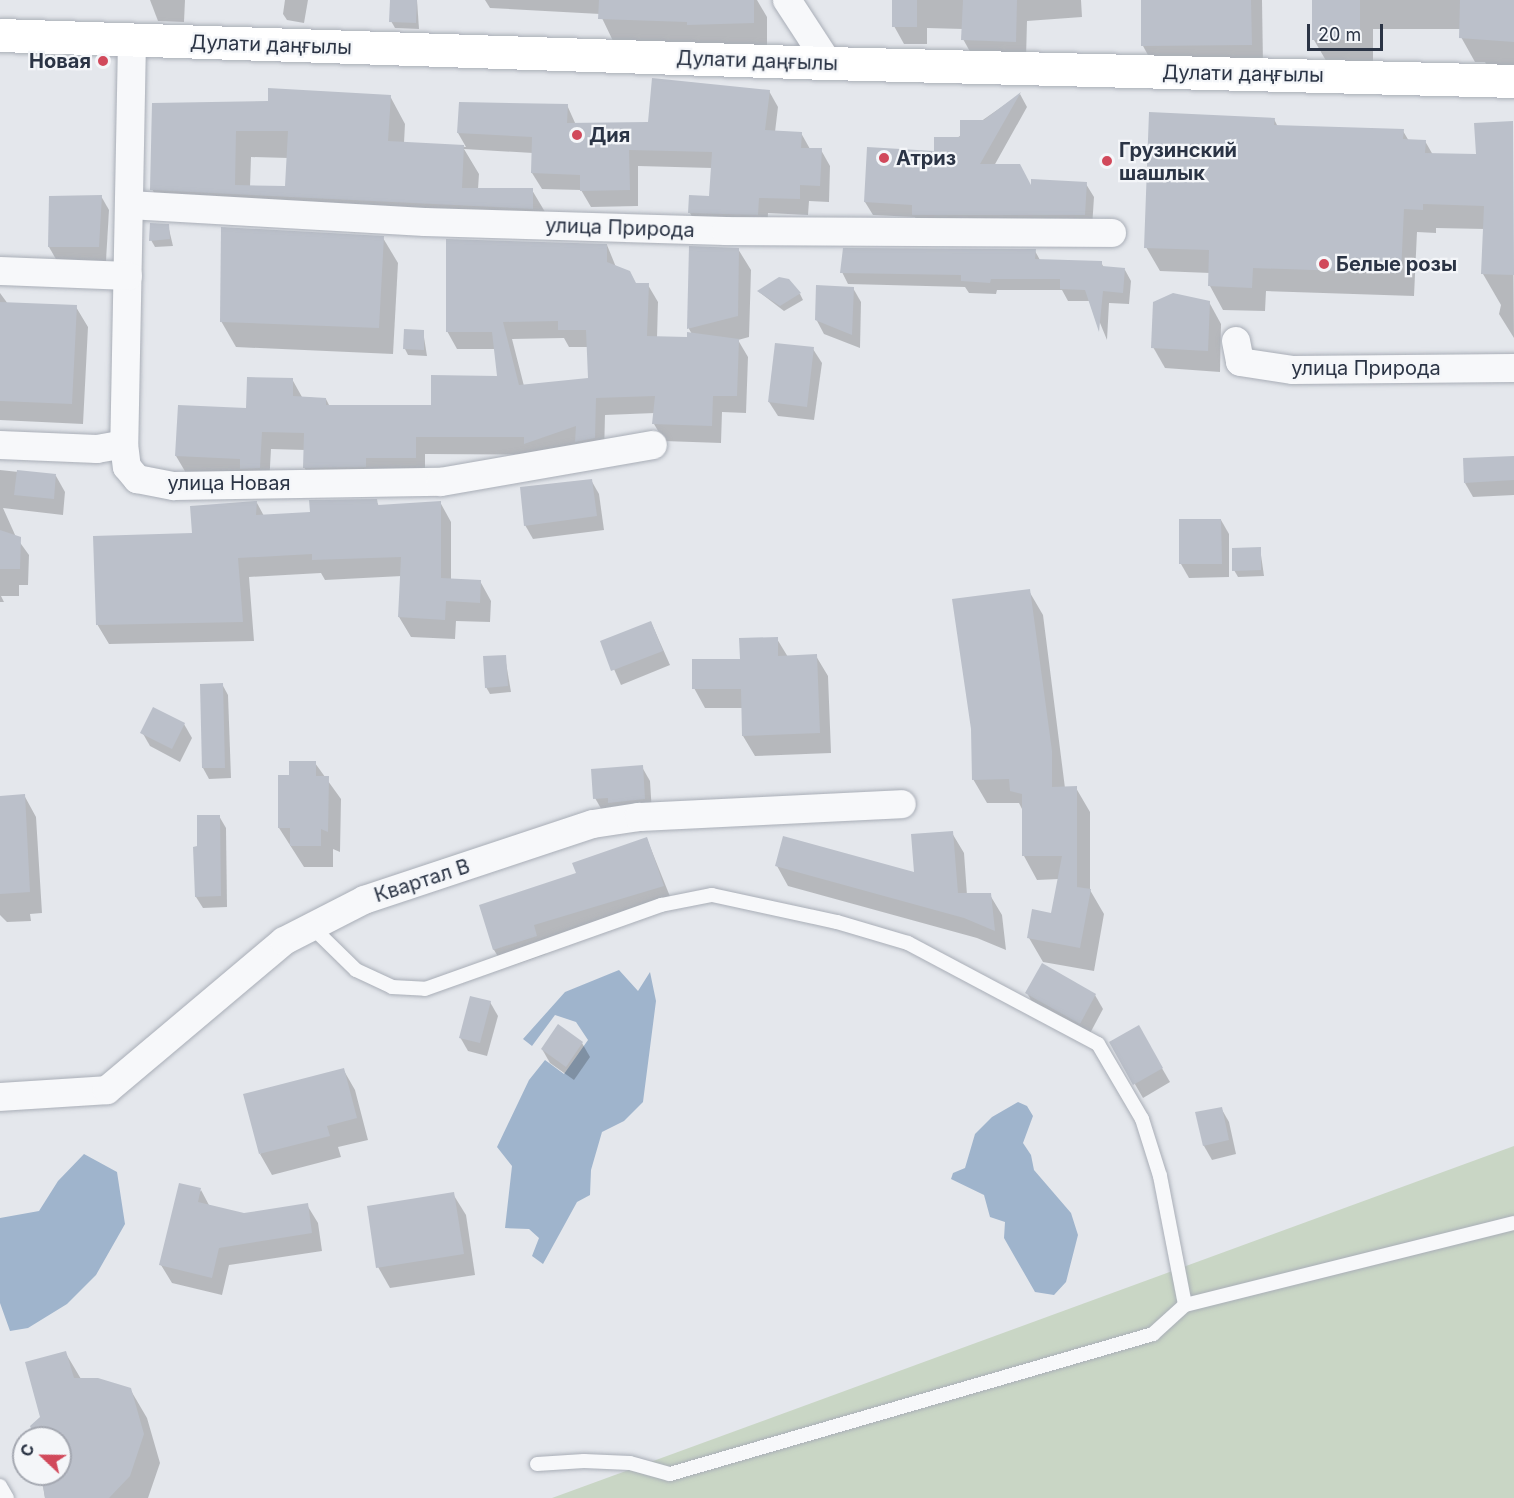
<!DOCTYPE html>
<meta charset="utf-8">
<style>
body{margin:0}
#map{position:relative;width:1514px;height:1498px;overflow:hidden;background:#e4e7ec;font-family:Inter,sans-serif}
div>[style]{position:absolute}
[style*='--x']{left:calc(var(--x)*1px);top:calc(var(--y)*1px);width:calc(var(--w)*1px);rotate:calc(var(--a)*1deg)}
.green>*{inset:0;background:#c9d6c5}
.water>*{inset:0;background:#9fb4cc}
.shadow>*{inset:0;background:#0003}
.building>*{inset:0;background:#bbc0ca}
.roads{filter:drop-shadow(0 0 2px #a9aeb7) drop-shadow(0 0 2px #a9aeb7)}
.lane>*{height:14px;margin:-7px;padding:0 7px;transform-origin:7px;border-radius:7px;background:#f7f8fa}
.street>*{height:28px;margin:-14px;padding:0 14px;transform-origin:14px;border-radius:14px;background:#f7f8fa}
.secondary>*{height:33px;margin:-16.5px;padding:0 16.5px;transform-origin:16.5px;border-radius:16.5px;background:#fff}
.dots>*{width:16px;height:16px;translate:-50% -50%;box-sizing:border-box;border:3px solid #f4f6f9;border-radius:50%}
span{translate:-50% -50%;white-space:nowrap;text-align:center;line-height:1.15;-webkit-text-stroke:4.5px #f4f6f9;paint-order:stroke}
.street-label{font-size:20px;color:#2b3445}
.poi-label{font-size:20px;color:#2b3445;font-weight:700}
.right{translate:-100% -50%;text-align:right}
.left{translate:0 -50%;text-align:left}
.north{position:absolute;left:12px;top:1426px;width:60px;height:60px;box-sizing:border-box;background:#f4f6f9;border:2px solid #a4a8b1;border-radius:50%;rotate:292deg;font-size:16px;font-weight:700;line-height:24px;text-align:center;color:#2b3445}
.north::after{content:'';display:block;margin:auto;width:21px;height:27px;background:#d1495b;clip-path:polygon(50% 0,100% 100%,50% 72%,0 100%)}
.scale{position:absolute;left:1307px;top:24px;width:76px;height:27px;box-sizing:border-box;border:3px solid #2b3445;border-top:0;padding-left:8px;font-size:18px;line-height:21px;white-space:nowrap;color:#2b3445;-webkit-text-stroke:4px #f4f6f9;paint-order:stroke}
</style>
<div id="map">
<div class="green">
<div style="clip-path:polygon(1514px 1146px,1514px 1498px,552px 1498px)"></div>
</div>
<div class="water">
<div style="clip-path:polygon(619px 970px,638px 991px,650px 972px,656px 1001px,643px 1102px,624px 1121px,602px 1132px,591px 1170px,590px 1195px,577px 1202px,543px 1264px,532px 1256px,539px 1238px,529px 1229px,505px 1228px,512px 1166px,497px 1147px,529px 1080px,545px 1060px,564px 1074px,588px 1040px,576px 1022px,555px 1015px,532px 1046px,523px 1039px,565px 992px)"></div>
<div style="clip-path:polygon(1018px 1102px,1027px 1106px,1033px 1116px,1023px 1143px,1031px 1155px,1034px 1170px,1071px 1213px,1078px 1235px,1066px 1282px,1054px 1295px,1035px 1292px,1004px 1238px,1005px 1222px,990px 1217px,984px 1195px,951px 1179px,953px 1173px,965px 1168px,975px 1134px,992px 1117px)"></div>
<div style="clip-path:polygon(84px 1154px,117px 1172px,125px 1224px,96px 1275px,67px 1304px,28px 1328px,10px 1331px,0 1303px,0 1218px,39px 1211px,58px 1181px)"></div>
</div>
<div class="shadow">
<div style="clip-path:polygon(150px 0,185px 0,184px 22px,158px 21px)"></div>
<div style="clip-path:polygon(285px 0,308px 0,304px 23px,287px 20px,283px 14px)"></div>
<div style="clip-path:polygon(392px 0,417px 0,419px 29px,395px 28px,391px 21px)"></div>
<div style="clip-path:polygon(485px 0,757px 0,767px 17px,767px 47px,614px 43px,600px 14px,490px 8px)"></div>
<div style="clip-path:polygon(894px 0,1081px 0,1082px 17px,1027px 21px,1026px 59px,973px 57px,963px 39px,963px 29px,927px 28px,927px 44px,904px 44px,894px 26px)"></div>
<div style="clip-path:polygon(1168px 0,1262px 0,1263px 65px,1154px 66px,1143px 46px)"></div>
<div style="clip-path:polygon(1314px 0,1514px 0,1514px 71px,1490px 71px,1485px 62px,1475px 62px,1461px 37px,1461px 29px,1373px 29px,1373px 64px,1328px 64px,1314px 40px)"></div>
<div style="clip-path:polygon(evenodd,769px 91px,778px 107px,775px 132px,801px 133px,810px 149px,821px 150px,830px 166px,829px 202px,809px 201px,808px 215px,768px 213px,767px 231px,699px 229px,690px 213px,711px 198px,712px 168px,638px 166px,638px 206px,591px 207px,581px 190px,542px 189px,532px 173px,533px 153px,464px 149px,479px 174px,478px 189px,532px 190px,548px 217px,168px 217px,152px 189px,270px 103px,390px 96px,405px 124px,404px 143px,466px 147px,458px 133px,567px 105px,576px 125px,649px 123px,769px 91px,251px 157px,288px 158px,286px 188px,250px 187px,251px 157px)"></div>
<div style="clip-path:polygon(1020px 94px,1027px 107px,994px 166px,1032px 189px,1086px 184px,1094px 197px,1092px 228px,921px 228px,915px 217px,873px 215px,865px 202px)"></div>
<div style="clip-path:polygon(1274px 119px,1278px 127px,1403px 131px,1409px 141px,1425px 141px,1433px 155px,1478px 156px,1512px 122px,1514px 338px,1499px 314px,1501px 305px,1483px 274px,1485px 229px,1436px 228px,1436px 233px,1417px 232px,1414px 296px,1266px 291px,1265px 311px,1223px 310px,1210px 286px,1210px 273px,1160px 271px,1146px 247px)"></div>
<div style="clip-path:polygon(101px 196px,109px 210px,106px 261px,57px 261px,49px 247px)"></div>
<div style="clip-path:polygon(168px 225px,173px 246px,155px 247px,151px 240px)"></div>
<div style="clip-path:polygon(383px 238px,398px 263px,393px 354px,236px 347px,221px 321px)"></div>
<div style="clip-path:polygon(evenodd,607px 245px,616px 267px,636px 284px,648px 285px,658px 302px,657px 338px,688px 339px,692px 334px,689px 329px,691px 248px,738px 249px,751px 270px,749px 337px,738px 340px,748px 357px,746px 413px,722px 412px,721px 443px,664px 441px,654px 424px,655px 413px,605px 415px,604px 455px,425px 454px,425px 475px,314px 484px,304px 467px,305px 450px,271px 449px,269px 485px,186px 473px,176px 456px,292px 379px,302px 397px,326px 399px,330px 407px,432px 406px,499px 377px,495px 349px,457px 349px,447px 331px,607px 245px,564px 338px,569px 347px,588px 347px,590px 380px,524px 386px,512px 339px,564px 338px)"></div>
<div style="clip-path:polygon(1035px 251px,1040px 260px,1101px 262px,1104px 268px,1125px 270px,1131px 281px,1129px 304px,1109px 303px,1107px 340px,1091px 301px,1068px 301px,1062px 290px,997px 290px,996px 294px,969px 293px,965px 287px,848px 284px,842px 272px)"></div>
<div style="clip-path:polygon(853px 288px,861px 302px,860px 348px,824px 334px,816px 319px)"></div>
<div style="clip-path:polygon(759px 292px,800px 294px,803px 300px,784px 311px)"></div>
<div style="clip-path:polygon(0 293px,8px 304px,76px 307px,88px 327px,83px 424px,0 420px)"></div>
<div style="clip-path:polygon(1173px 295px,1209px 302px,1221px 324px,1220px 372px,1165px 368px,1153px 347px,1154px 303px)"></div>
<div style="clip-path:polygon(423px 331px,427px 356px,408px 355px,405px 349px)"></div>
<div style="clip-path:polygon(813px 349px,822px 363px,814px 420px,778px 416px,769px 402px)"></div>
<div style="clip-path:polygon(1514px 457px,1514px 495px,1473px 497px,1465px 483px)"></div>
<div style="clip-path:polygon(0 470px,56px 476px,65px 492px,63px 515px,3px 508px,16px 537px,29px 555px,28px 585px,19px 585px,19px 596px,1px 596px,4px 602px,0 602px)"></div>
<div style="clip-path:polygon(591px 480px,599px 494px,604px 530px,533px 539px,525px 525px)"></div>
<div style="clip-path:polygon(376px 501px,379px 506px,440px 502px,451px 522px,451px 580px,480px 581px,491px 601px,490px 622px,456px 621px,455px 639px,411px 637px,399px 617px,402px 576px,325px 580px,321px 573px,249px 577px,254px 641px,109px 644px,97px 624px,194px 534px,257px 503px,264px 516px,311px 513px)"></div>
<div style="clip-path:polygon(1221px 520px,1229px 534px,1229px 577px,1189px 578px,1181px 564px)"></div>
<div style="clip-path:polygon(1260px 548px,1264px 576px,1238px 577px,1234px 570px)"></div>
<div style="clip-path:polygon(1029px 591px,1043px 615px,1065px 788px,1076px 788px,1090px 812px,1090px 890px,1104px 914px,1094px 971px,1043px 962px,1029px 938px,1052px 915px,1059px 879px,1037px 880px,1024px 856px,1023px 811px,1019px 803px,987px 803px,973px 779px)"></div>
<div style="clip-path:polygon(651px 622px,670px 665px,621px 685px,602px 642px)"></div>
<div style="clip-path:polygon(777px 639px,788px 657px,816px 656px,828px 676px,831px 753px,755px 756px,743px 736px,743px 708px,705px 708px,694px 688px)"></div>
<div style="clip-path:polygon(505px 657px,511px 692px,490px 694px,486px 687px)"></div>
<div style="clip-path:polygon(222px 684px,228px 695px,231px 778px,209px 779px,203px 768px)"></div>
<div style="clip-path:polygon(184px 724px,192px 738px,180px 762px,150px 746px,142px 732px)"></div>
<div style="clip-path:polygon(315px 763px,341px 799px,340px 852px,333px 849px,333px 867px,304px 867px,279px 828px,290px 777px)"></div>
<div style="clip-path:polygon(642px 767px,650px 781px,652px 813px,603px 812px,595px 798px)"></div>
<div style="clip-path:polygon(24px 795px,36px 817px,42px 913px,30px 914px,31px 921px,7px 922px,0 915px,0 797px)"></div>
<div style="clip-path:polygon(219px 816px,226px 828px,227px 907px,203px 908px,196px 897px,199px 848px)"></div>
<div style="clip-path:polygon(952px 833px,964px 853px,967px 895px,990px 895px,1002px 915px,1006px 950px,977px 938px,788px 886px,777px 866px,916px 874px)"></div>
<div style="clip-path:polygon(647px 839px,673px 904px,543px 944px,546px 954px,505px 968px,494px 950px,481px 906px,578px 874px)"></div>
<div style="clip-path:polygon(1027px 993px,1095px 995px,1103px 1009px,1088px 1037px,1035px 1007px)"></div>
<div style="clip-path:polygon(490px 1002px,498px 1016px,487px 1056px,468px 1051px,460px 1037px)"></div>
<div style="clip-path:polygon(1138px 1027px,1170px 1082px,1143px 1098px,1111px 1043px)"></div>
<div style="clip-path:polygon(582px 1043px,590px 1057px,574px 1080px,550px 1063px,542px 1049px)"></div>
<div style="clip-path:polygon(343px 1069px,355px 1090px,368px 1140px,338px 1147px,341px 1157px,272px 1175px,260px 1154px)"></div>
<div style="clip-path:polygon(1221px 1108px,1229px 1122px,1236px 1154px,1212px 1160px,1204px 1146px,1197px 1114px)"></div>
<div style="clip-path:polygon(201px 1190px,210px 1207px,243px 1215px,307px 1205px,318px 1223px,322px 1251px,229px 1265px,222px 1295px,172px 1283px,161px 1265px)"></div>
<div style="clip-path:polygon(453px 1194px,466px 1215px,475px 1275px,390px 1288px,378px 1267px)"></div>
<div style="clip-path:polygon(65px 1352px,81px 1379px,130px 1389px,147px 1418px,160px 1463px,148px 1498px,45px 1498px,41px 1474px,60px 1474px,60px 1438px,34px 1438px,32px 1427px,41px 1418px)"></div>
</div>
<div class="building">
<div style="clip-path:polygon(390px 0,417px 0,416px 23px,389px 22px)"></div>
<div style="clip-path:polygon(599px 0,754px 0,754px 23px,687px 25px,687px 22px,598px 19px)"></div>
<div style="clip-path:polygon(892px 0,917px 0,917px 27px,892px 27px)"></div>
<div style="clip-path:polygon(963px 0,1017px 0,1016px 42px,961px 40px)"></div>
<div style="clip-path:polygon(1141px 0,1251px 0,1252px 45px,1141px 46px)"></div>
<div style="clip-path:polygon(1312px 0,1360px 0,1360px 40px,1312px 40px)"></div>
<div style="clip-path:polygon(1460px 0,1514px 0,1514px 42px,1459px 38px)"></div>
<div style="clip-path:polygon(652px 78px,770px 90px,765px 130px,802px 132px,801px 148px,822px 148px,820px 186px,800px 185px,800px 199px,759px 198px,758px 215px,688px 213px,689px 195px,709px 196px,712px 152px,629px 150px,630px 190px,580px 191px,580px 175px,531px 173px,532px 137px,457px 133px,459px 102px,568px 104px,567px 123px,648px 122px)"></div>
<div style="clip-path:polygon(evenodd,268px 88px,391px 95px,388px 141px,464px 145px,462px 188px,533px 188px,533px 209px,150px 190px,152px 103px,268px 101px,268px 88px,236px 131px,288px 131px,285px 186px,235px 185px,236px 131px)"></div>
<div style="clip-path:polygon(1021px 92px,980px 164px,1020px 164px,1031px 185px,1031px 179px,1087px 182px,1085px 215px,912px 215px,912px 205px,864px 202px,867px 147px,934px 151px,934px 137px,960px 137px,960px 120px,984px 120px)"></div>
<div style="clip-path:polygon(1149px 112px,1275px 118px,1274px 125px,1404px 129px,1403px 139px,1426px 140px,1425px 153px,1476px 154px,1474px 123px,1513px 121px,1514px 275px,1481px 274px,1484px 206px,1423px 204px,1423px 210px,1404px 209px,1401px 273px,1253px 268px,1252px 288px,1208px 286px,1209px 250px,1144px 248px)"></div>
<div style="clip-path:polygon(102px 195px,99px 247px,48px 247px,49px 196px)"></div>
<div style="clip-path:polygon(150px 223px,169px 224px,170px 239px,149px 241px)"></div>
<div style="clip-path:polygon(221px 227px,384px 236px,379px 328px,220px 322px)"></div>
<div style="clip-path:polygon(evenodd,446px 239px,607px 244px,607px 262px,630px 271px,636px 283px,649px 283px,647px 336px,687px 337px,687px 332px,739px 339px,737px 396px,713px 396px,712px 426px,652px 424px,655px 396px,596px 398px,595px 438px,575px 442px,576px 426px,524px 444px,524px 437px,416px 437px,416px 458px,366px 458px,366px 467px,303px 468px,304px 433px,262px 432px,260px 468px,240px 469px,240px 459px,175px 456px,178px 405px,246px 408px,247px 377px,293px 378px,293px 396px,326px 398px,326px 405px,431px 405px,431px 375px,497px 376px,492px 332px,446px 332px,446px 239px,558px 321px,558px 330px,586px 330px,588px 378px,519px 385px,503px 322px,558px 321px)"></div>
<div style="clip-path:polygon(689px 246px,739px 248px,738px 316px,687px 329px)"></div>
<div style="clip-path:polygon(843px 248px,1036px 249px,1035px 259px,1102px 261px,1102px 266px,1125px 268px,1123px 293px,1103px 291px,1099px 332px,1085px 290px,1060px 289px,1060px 279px,991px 279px,990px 283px,961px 281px,961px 275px,840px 273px)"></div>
<div style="clip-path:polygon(779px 277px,789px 279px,801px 293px,780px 306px,757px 291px)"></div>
<div style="clip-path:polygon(816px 285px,854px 287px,852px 335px,815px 320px)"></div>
<div style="clip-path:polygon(1173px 293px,1210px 301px,1208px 351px,1151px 348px,1153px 302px)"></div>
<div style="clip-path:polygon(0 302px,77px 305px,72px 404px,0 401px)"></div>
<div style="clip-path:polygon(404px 329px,424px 330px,424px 350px,403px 349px)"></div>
<div style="clip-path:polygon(775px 343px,814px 347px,807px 407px,768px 402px)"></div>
<div style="clip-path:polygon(1514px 456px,1514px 480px,1464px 483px,1463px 458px)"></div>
<div style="clip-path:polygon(17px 470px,56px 474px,54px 499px,14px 495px)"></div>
<div style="clip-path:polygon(592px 479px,597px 516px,524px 526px,520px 487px)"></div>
<div style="clip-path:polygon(377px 499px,378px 505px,441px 501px,441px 578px,481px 580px,480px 603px,446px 601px,445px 620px,398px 617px,401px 557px,312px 560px,312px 554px,238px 558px,243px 622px,96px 625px,93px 536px,192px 533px,190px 506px,257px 501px,256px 515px,310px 512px,309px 500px)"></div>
<div style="clip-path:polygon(1179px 519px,1221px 519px,1222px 564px,1179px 564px)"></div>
<div style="clip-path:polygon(0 530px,21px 537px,20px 569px,0 569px)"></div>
<div style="clip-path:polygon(1261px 547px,1261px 570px,1232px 571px,1232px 548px)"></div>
<div style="clip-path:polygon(1030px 589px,1052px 751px,1052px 787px,1077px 786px,1077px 887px,1091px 889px,1080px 948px,1027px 938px,1032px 909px,1051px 913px,1062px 856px,1022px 856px,1022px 794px,1010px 791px,1009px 779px,972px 780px,971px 729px,952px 599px)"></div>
<div style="clip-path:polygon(651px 621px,663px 651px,611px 671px,600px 641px)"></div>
<div style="clip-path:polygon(778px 637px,778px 656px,817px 654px,820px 733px,742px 736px,741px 689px,692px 689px,692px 659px,740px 659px,739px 638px)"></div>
<div style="clip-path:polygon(506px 655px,508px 686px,485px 688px,483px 656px)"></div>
<div style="clip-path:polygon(223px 683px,225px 768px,202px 768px,200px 684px)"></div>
<div style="clip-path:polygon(153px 707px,185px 723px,172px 749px,140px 733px)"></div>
<div style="clip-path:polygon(289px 761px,316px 761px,316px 776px,329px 776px,328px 832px,321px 829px,321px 846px,290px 846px,290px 828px,278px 828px,278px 775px,289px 775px)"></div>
<div style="clip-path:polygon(643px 765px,645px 799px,608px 803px,608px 798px,593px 799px,591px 769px)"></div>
<div style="clip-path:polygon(25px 794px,30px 892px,0 894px,0 796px)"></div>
<div style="clip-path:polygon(197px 815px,220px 815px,221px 896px,195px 897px,193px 847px,197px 846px)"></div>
<div style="clip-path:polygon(953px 831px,958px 893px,991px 893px,995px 931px,964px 918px,775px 866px,783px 836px,914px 872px,911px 834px)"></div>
<div style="clip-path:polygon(647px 837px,664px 886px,534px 925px,537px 936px,493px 950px,479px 905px,576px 873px,572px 863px)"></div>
<div style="clip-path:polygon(1042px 963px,1096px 994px,1080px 1024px,1025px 993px)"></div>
<div style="clip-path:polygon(470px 996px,491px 1001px,480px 1043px,459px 1038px)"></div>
<div style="clip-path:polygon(558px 1024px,583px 1042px,566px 1067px,541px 1049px)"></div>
<div style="clip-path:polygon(1139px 1025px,1163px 1068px,1133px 1085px,1109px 1042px)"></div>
<div style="clip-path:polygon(344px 1068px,357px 1118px,327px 1126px,330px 1136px,259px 1154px,243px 1094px)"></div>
<div style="clip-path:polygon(1222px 1107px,1229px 1140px,1203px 1146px,1195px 1112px)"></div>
<div style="clip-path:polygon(179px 1183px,201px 1188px,198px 1202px,244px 1213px,308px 1203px,312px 1233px,219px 1248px,212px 1278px,159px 1265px)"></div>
<div style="clip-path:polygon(454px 1192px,464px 1254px,376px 1268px,367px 1206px)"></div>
<div style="clip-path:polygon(66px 1351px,74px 1378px,98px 1378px,131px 1388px,144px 1434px,130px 1476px,109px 1498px,45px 1498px,41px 1474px,60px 1474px,60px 1438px,35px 1438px,30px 1426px,40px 1417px,25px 1362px)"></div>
</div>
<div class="roads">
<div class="lane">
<div style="--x:311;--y:926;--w:63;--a:44.4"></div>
<div style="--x:356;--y:970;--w:40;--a:25"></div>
<div style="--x:392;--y:987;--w:33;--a:3"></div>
<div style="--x:425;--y:989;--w:251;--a:-19.6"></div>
<div style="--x:661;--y:905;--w:52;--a:-11.1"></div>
<div style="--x:712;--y:895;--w:128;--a:12.2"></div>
<div style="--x:837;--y:922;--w:74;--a:16.5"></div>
<div style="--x:908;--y:943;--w:215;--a:28"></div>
<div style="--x:1098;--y:1044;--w:87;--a:59.6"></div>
<div style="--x:1142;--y:1119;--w:60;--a:72.5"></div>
<div style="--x:1160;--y:1176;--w:131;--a:79"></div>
<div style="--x:537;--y:1464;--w:47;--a:-3.7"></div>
<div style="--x:584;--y:1461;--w:46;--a:2.5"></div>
<div style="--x:630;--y:1463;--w:41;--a:15.4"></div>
<div style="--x:670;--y:1474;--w:503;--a:-16.16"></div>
<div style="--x:1153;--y:1334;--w:43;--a:-42.2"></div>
<div style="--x:1185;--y:1305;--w:339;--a:-14"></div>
<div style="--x:0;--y:1486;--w:14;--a:60"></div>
</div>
<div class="street">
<div style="--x:787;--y:0;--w:75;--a:56.9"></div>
<div style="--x:132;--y:41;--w:403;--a:91.1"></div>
<div style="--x:124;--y:444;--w:23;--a:83"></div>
<div style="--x:127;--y:467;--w:16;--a:50"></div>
<div style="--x:137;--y:479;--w:38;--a:11"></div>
<div style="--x:174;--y:486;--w:267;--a:-0.9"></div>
<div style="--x:441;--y:482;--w:215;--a:-9.9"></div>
<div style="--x:129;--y:205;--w:296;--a:3.3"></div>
<div style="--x:425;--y:222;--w:301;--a:1.7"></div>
<div style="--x:726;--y:231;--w:386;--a:0.3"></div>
<div style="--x:0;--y:271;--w:128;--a:2.2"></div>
<div style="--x:1236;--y:341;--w:21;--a:79"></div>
<div style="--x:1240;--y:362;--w:54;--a:8.6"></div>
<div style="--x:1293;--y:370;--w:221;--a:-0.5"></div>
<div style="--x:0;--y:445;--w:97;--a:2.4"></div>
<div style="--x:97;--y:449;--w:27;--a:-10"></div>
<div style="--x:0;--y:1097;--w:107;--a:-3.7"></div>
<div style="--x:107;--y:1090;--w:231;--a:-40.1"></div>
<div style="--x:284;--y:941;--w:90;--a:-27.1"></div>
<div style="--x:364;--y:900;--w:241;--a:-18.4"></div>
<div style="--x:593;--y:824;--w:47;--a:-8.7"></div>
<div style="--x:639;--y:817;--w:263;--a:-2.8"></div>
</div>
<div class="secondary">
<div style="--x:0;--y:35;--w:828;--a:1.94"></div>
<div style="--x:828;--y:63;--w:686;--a:1.5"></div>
</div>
</div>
<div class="dots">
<div style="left:103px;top:61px;background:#d1495b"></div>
<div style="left:577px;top:135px;background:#d1495b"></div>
<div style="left:884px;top:158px;background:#d1495b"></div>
<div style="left:1107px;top:161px;background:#d1495b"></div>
<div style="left:1324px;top:264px;background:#d1495b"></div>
</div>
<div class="street-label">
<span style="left:271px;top:45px;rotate:2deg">Дулати даңғылы</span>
<span style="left:757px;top:61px;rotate:2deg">Дулати даңғылы</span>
<span style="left:1243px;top:74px;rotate:1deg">Дулати даңғылы</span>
<span style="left:620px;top:228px;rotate:2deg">улица Природа</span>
<span style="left:1366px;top:368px">улица Природа</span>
<span style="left:229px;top:483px">улица Новая</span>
<span style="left:422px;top:881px;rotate:-18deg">Квартал В</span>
</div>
<div class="poi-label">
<span class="right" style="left:91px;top:61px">Новая</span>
<span class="left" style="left:589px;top:135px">Дия</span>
<span class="left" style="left:1119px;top:162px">Грузинский<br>шашлык</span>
<span class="left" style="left:896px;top:158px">Атриз</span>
<span class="left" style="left:1336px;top:264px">Белые розы</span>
</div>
<div class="north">С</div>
<div class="scale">20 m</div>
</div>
